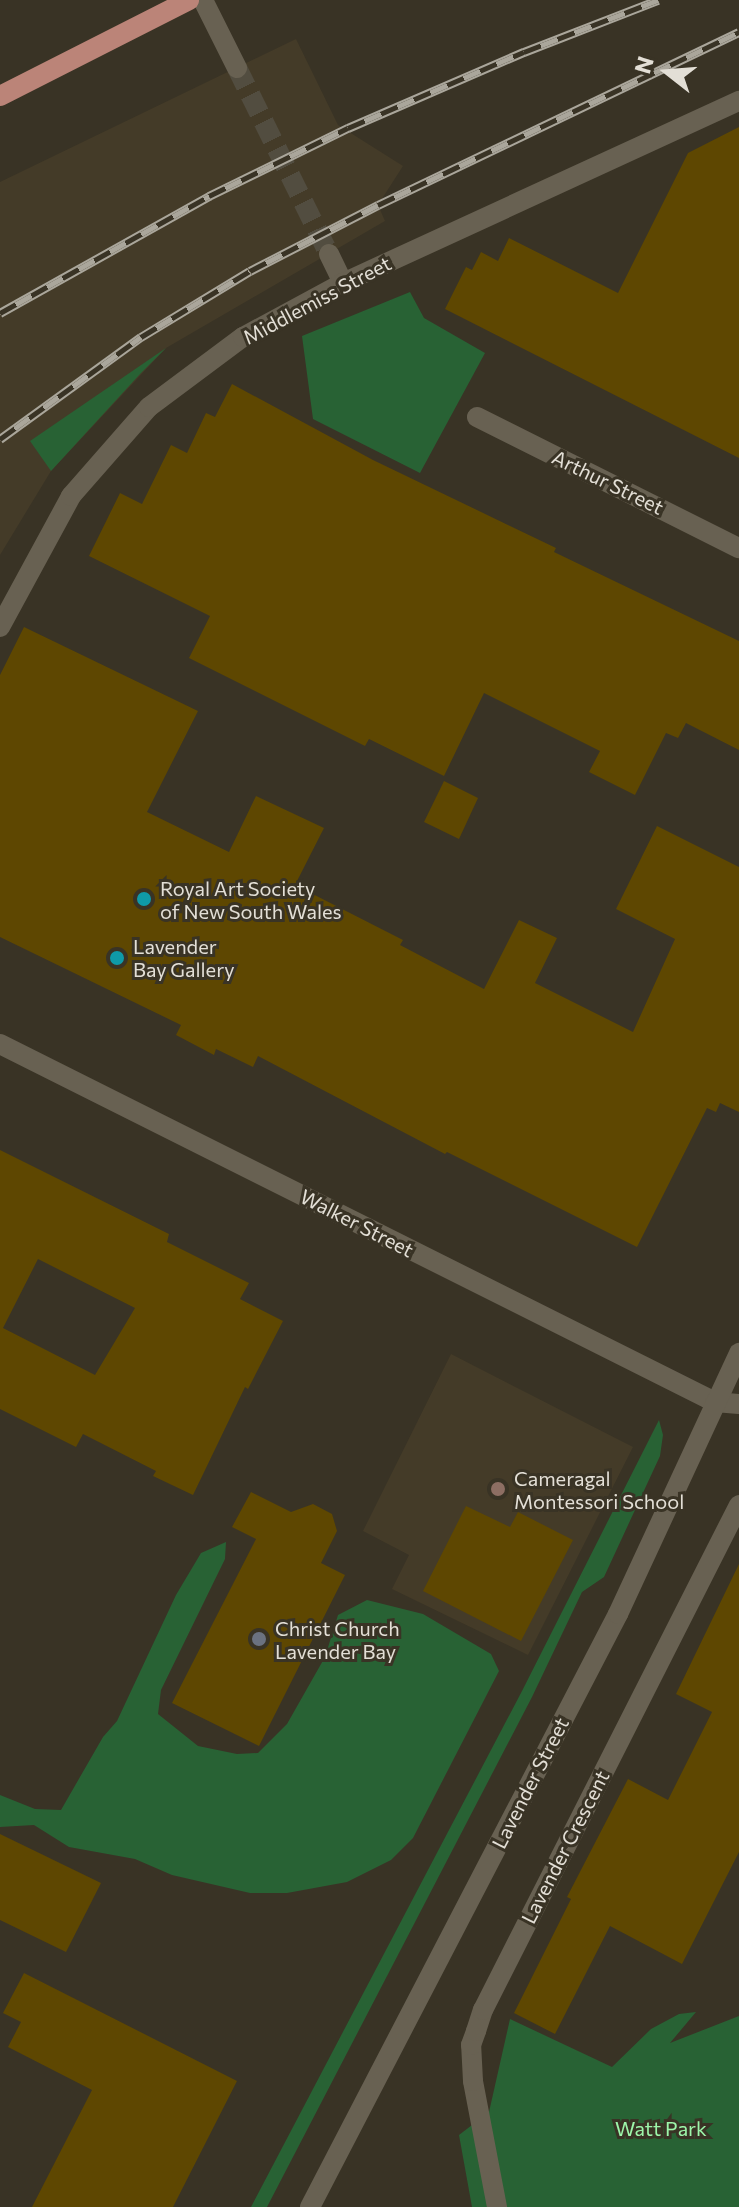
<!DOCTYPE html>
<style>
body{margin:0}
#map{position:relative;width:739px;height:2207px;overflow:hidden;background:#393325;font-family:Commissioner,sans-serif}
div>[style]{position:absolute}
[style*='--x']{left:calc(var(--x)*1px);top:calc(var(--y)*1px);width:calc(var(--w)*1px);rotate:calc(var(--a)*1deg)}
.built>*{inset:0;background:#443b28}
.green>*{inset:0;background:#286234}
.building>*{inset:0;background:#5e4701}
.minor-tunnel>*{height:20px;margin-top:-10px;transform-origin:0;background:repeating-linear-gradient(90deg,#524d40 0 20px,transparent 0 30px)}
.minor>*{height:20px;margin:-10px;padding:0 10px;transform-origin:10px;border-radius:10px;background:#686152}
.major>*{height:20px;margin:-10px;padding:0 10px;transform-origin:10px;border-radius:10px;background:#bb8478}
.rail>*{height:9px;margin-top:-4.5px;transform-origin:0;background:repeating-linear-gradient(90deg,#393325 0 18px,#aaa69b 0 36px);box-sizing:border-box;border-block:2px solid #aaa69b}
.dots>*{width:22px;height:22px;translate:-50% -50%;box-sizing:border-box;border:4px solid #393325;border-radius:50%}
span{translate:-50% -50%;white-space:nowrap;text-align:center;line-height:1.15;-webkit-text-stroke:6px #393325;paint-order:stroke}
.street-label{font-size:20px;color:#e3dfd6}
.poi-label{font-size:20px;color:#e3dfd6}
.left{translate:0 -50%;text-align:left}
.park-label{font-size:20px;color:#9df6aa}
.north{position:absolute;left:627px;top:32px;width:80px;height:80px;-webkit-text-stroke:6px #393325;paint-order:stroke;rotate:287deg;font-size:22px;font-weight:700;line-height:32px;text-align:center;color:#e3dfd6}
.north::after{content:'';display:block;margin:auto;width:28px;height:36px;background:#e3dfd6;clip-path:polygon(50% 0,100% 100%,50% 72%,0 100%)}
</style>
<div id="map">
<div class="built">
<div style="clip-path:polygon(296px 39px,338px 125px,403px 166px,378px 205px,385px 221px,166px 348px,51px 471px,0 555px,0 182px)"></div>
<div style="clip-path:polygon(451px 1354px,633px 1447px,528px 1655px,392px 1589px,409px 1555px,363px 1531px)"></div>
</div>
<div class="green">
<div style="clip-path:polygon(410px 292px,424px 318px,485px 353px,420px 473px,313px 419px,302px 336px)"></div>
<div style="clip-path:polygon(166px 348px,141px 373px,51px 471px,30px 441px)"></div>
<div style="clip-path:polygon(659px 1420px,663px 1435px,660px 1456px,604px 1577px,582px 1592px,532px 1697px,267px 2207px,251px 2207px,522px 1691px)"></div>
<div style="clip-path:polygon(226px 1542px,225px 1559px,161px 1690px,158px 1714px,198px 1746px,237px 1754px,258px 1753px,287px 1724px,325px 1657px,338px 1615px,367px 1600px,423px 1614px,491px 1654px,499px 1671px,413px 1838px,391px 1860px,347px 1882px,287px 1893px,250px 1893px,172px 1875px,135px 1859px,69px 1847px,34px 1825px,0 1827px,0 1795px,35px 1809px,61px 1810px,103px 1737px,117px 1721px,176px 1595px,201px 1553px)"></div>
<div style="clip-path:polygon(696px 2012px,670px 2043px,739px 2016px,739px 2207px,472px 2207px,459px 2135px,489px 2112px,510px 2019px,612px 2067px,651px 2029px,679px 2014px)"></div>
</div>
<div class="building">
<div style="clip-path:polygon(739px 127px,739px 458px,445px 309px,466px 267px,472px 270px,481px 252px,498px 261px,509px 238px,618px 293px,688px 153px)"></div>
<div style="clip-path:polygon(232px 384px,373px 460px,556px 548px,554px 552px,739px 641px,739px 750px,686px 723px,678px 738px,666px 733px,635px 795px,589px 772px,600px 751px,484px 693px,444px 776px,369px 739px,365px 746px,189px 658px,210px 616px,89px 556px,120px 493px,142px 504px,171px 445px,187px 453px,206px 413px,215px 417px)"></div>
<div style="clip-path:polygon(24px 627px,198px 711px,147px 812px,229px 852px,256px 796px,324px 828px,295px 885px,403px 940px,400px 945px,484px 989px,519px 920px,557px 938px,535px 983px,633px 1032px,675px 939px,616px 909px,657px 826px,739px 867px,739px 1112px,720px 1103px,716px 1112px,707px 1108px,637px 1247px,447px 1152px,445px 1154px,258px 1056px,253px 1067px,216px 1049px,214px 1055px,176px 1035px,181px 1025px,0 937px,0 675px)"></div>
<div style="clip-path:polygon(444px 781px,478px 798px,459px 839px,424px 822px)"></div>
<div style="clip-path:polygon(evenodd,0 1150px,169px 1234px,167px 1242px,249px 1283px,240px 1299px,283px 1321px,248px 1389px,245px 1387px,193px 1495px,153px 1476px,156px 1471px,83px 1434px,76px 1447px,0 1409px,0 1150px,38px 1259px,135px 1308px,95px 1375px,3px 1328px,38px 1259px)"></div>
<div style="clip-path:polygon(251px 1492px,291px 1512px,313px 1504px,332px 1514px,337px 1531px,321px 1563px,345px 1575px,259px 1746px,172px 1703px,256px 1539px,232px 1527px)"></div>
<div style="clip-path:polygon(466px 1506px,510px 1527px,518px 1512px,573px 1540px,521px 1641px,423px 1591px)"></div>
<div style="clip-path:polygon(739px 1564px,739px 1852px,682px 1964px,610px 1926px,555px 2034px,514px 2013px,571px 1899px,567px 1897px,628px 1779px,668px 1800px,712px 1712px,676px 1694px)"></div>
<div style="clip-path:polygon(0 1834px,101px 1883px,66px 1952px,0 1920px)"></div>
<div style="clip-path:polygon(24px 1973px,237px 2081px,173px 2207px,32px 2207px,92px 2090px,8px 2047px,21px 2022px,3px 2013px)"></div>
</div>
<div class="minor-tunnel">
<div style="--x:237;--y:68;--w:208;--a:63.7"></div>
</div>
<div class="minor">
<div style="--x:203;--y:0;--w:76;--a:63.4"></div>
<div style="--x:329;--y:254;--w:32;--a:64"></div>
<div style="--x:477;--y:417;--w:293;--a:26.6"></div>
<div style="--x:0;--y:627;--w:149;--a:-61.5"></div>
<div style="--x:71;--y:496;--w:118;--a:-48.8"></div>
<div style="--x:149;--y:407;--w:117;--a:-36.7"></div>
<div style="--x:243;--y:337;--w:114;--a:-28.4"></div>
<div style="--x:343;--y:283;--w:436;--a:-24.7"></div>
<div style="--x:0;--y:1044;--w:800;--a:26.6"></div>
<div style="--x:715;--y:1402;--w:24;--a:5"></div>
<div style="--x:310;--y:2207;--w:668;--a:-62.55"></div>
<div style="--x:618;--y:1614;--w:288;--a:-65.1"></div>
<div style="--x:497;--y:2207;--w:128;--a:-100.8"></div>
<div style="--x:473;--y:2081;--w:36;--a:-93"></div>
<div style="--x:471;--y:2045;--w:15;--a:-70"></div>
<div style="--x:476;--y:2031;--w:22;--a:-72"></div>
<div style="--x:483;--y:2010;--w:566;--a:-63.12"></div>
</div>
<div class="major">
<div style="--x:0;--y:96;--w:212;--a:-26.9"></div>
</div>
<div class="rail">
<div style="--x:0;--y:313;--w:240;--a:-29.2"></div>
<div style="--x:209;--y:196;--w:155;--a:-26.1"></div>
<div style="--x:348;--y:128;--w:192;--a:-23.4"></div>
<div style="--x:524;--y:52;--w:144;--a:-21.2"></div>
<div style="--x:0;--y:439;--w:174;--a:-35.9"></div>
<div style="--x:141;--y:337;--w:127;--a:-31.2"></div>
<div style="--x:250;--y:271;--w:144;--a:-27.3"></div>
<div style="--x:378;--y:205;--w:400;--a:-25.6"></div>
</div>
<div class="dots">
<div style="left:144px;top:899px;background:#0f9aa8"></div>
<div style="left:117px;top:958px;background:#0f9aa8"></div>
<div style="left:498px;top:1489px;background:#8d6e63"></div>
<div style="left:259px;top:1639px;background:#6b7280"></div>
</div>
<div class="street-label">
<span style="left:317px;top:300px;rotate:-28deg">Middlemiss Street</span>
<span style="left:608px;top:482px;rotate:26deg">Arthur Street</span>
<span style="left:357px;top:1223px;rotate:27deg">Walker Street</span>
<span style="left:530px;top:1783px;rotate:-63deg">Lavender Street</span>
<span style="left:565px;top:1847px;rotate:-63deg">Lavender Crescent</span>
</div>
<div class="poi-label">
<span class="left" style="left:160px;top:900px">Royal Art Society<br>of New South Wales</span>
<span class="left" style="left:133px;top:958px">Lavender<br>Bay Gallery</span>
<span class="left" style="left:514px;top:1490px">Cameragal<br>Montessori School</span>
<span class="left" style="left:275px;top:1640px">Christ Church<br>Lavender Bay</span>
</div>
<div class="park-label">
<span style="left:661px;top:2128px">Watt Park</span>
</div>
<div class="north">N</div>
</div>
